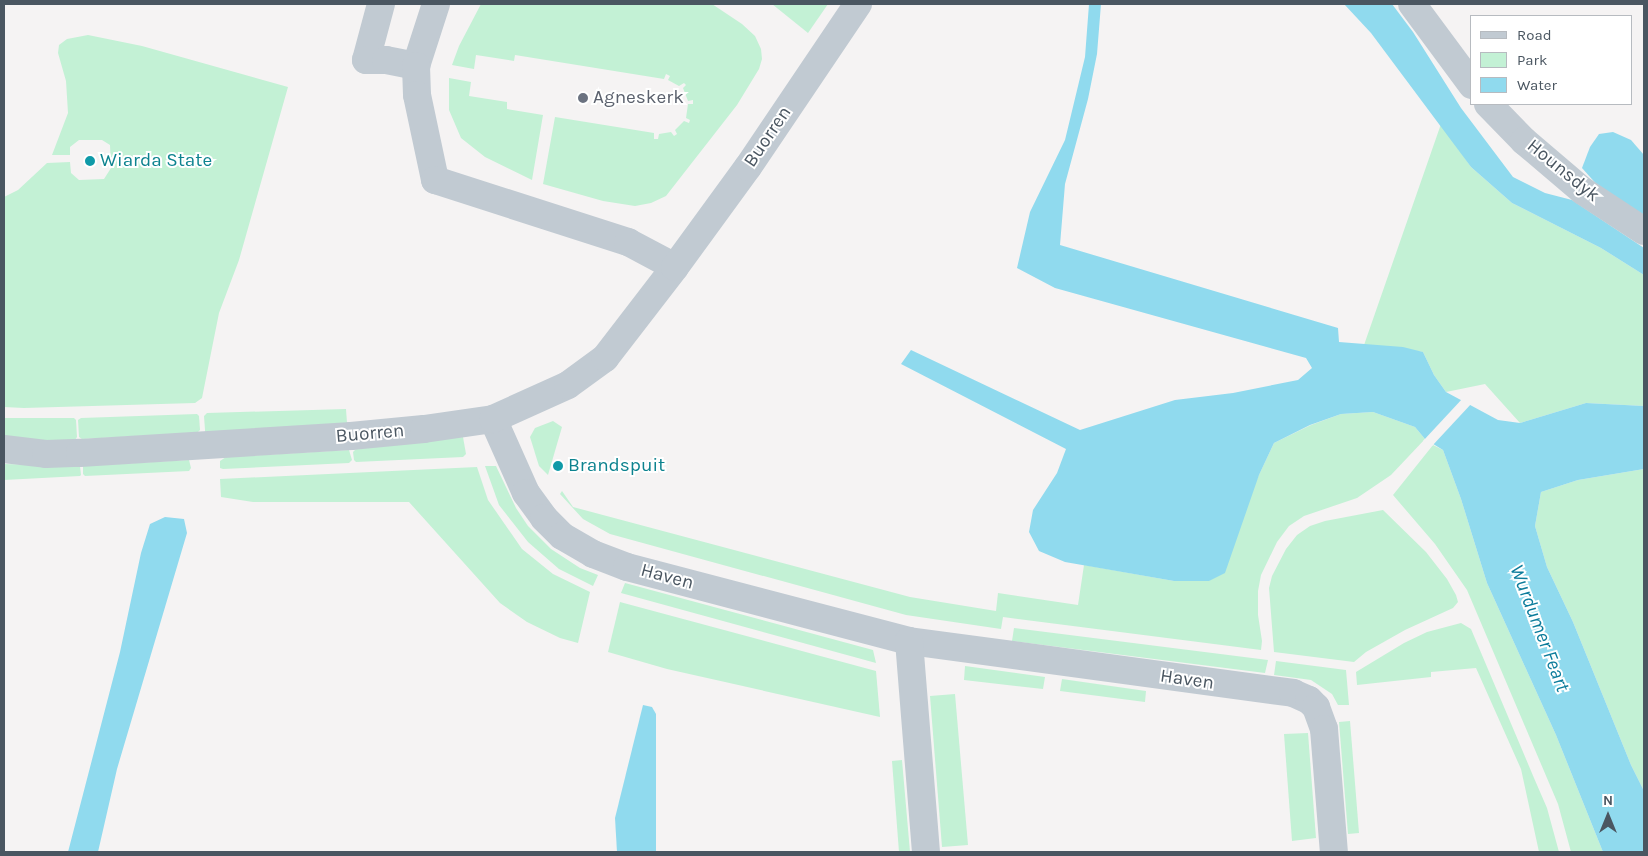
<!DOCTYPE html>
<style>
body{margin:0}
#map{position:relative;width:1648px;height:856px;overflow:hidden;background:#f5f3f3;font-family:Karla,sans-serif}
div>[style]{position:absolute}
[style*='--x']{left:calc(var(--x)*1px);top:calc(var(--y)*1px);width:calc(var(--w)*1px);rotate:calc(var(--a)*1deg)}
.green>*{inset:0;background:#c3f1d5}
.water>*{inset:0;background:#90daee}
.pier>*{inset:0;background:#f5f3f3}
.minor>*{height:28px;margin:-14px;padding:0 14px;transform-origin:14px;border-radius:14px;background:#c1cad2}
.dots>*{width:14px;height:14px;translate:-50% -50%;box-sizing:border-box;border:2px solid #fff;border-radius:50%}
span{translate:-50% -50%;white-space:nowrap;text-align:center;line-height:1.15;-webkit-text-stroke:4px #fff;paint-order:stroke}
.worship-label{font-size:19px;color:#5b616d}
.left{translate:0 -50%;text-align:left}
.street-label{font-size:19px;color:#4a5661}
.culture-label{font-size:19px;color:#0d838f}
.water-label{font-size:20px;color:#0c7c9b;font-style:italic}
.frame{position:absolute;inset:0;border:5px solid #4a5661;pointer-events:none}
.legend{position:absolute;left:1470px;top:15px;width:162px;height:90px;box-sizing:border-box;background:#fff;border:1px solid #b7bbc0;margin:0;padding:6px 9px;list-style:none;font-size:15px;color:#4a5661}
.legend li{display:flex;align-items:center;gap:10px;height:25px}
.legend b{width:25px;border:1px solid #b7bbc0}
.north{position:absolute;left:1583px;top:791px;width:50px;height:50px;-webkit-text-stroke:4px #fff;paint-order:stroke;rotate:0deg;font-size:14px;font-weight:700;line-height:20px;text-align:center;color:#4a5661}
.north::after{content:'';display:block;margin:auto;width:18px;height:22px;background:#4a5661;clip-path:polygon(50% 0,100% 100%,50% 72%,0 100%)}
</style>
<div id="map">
<div class="green">
<div style="clip-path:polygon(481px 4px,712px 4px,742px 24px,755px 36px,761px 49px,762px 59px,759px 69px,737px 105px,666px 196px,651px 203px,635px 206px,603px 201px,543px 184px,555px 117px,654px 133px,654px 139px,658px 139px,659px 134px,671px 132px,674px 136px,677px 134px,675px 130px,684px 121px,689px 123px,690px 120px,686px 118px,688px 104px,693px 104px,693px 100px,688px 101px,683px 88px,686px 85px,684px 83px,679px 86px,668px 80px,670px 76px,666px 74px,664px 79px,515px 55px,514px 61px,476px 55px,474px 69px,452px 65px,459px 46px)"></div>
<div style="clip-path:polygon(772px 4px,828px 4px,808px 33px)"></div>
<div style="clip-path:polygon(88px 35px,142px 46px,288px 87px,239px 260px,219px 313px,202px 398px,195px 403px,24px 408px,4px 407px,4px 197px,18px 190px,47px 163px,70px 162px,71px 173px,79px 180px,104px 179px,111px 168px,110px 145px,102px 140px,79px 140px,70px 147px,70px 155px,52px 155px,68px 113px,66px 81px,58px 53px,59px 45px,67px 39px)"></div>
<div style="clip-path:polygon(449px 78px,471px 82px,469px 96px,507px 102px,507px 109px,543px 115px,532px 180px,485px 157px,461px 138px,449px 110px)"></div>
<div style="clip-path:polygon(1441px 124px,1471px 167px,1512px 203px,1601px 248px,1644px 275px,1644px 406px,1586px 403px,1520px 423px,1485px 384px,1446px 392px,1434px 375px,1423px 352px,1364px 345px)"></div>
<div style="clip-path:polygon(346px 409px,347px 423px,205px 432px,205px 430px,204px 416px,207px 413px)"></div>
<div style="clip-path:polygon(1373px 412px,1415px 427px,1425px 439px,1391px 475px,1357px 498px,1304px 516px,1289px 526px,1277px 542px,1261px 575px,1258px 591px,1258px 615px,1262px 641px,1261px 650px,1003px 617px,1001px 629px,906px 615px,610px 534px,583px 519px,560px 494px,562px 491px,573px 507px,910px 597px,996px 611px,998px 593px,1078px 605px,1084px 565px,1174px 581px,1209px 581px,1274px 443px,1311px 425px,1341px 414px)"></div>
<div style="clip-path:polygon(197px 414px,199px 416px,200px 430px,197px 433px,82px 439px,79px 437px,78px 420px,81px 418px)"></div>
<div style="clip-path:polygon(4px 418px,74px 418px,76px 420px,77px 437px,75px 440px,35px 441px,4px 437px)"></div>
<div style="clip-path:polygon(553px 421px,562px 427px,548px 475px,539px 466px,530px 437px,535px 428px)"></div>
<div style="clip-path:polygon(463px 437px,466px 454px,463px 457px,356px 462px,354px 460px,353px 452px,356px 449px)"></div>
<div style="clip-path:polygon(1433px 445px,1443px 450px,1461px 499px,1487px 583px,1556px 735px,1603px 852px,1571px 852px,1558px 804px,1467px 590px,1435px 544px,1393px 495px)"></div>
<div style="clip-path:polygon(349px 450px,352px 460px,349px 463px,223px 469px,220px 468px,220px 461px,226px 457px)"></div>
<div style="clip-path:polygon(189px 460px,191px 468px,189px 471px,85px 476px,83px 474px,83px 466px)"></div>
<div style="clip-path:polygon(4px 464px,80px 466px,81px 475px,80px 476px,4px 480px)"></div>
<div style="clip-path:polygon(485px 466px,496px 466px,516px 508px,528px 526px,551px 549px,580px 568px,598px 575px,593px 586px,559px 569px,528px 542px,499px 505px)"></div>
<div style="clip-path:polygon(477px 467px,488px 500px,522px 549px,553px 574px,590px 592px,578px 643px,560px 638px,527px 622px,500px 603px,409px 502px,253px 502px,221px 497px,220px 479px)"></div>
<div style="clip-path:polygon(1644px 469px,1644px 791px,1631px 765px,1573px 622px,1547px 567px,1535px 526px,1541px 492px,1578px 480px)"></div>
<div style="clip-path:polygon(1383px 510px,1426px 552px,1447px 579px,1456px 595px,1458px 602px,1453px 608px,1405px 630px,1366px 652px,1354px 662px,1274px 652px,1269px 588px,1272px 576px,1286px 549px,1297px 535px,1310px 526px,1325px 521px)"></div>
<div style="clip-path:polygon(625px 583px,873px 650px,876px 663px,621px 593px)"></div>
<div style="clip-path:polygon(620px 602px,876px 671px,880px 717px,667px 669px,608px 652px)"></div>
<div style="clip-path:polygon(1461px 623px,1471px 629px,1534px 778px,1547px 808px,1559px 852px,1539px 852px,1521px 769px,1476px 668px,1431px 672px,1431px 677px,1357px 685px,1356px 672px,1404px 643px,1427px 632px)"></div>
<div style="clip-path:polygon(1014px 628px,1268px 660px,1265px 673px,1012px 641px)"></div>
<div style="clip-path:polygon(1276px 661px,1346px 670px,1349px 705px,1338px 705px,1332px 694px,1311px 680px,1274px 675px)"></div>
<div style="clip-path:polygon(965px 666px,1045px 677px,1043px 689px,964px 680px)"></div>
<div style="clip-path:polygon(1062px 679px,1146px 691px,1145px 702px,1060px 691px)"></div>
<div style="clip-path:polygon(955px 694px,968px 845px,942px 847px,930px 696px)"></div>
<div style="clip-path:polygon(1350px 721px,1359px 833px,1348px 834px,1339px 722px)"></div>
<div style="clip-path:polygon(1308px 733px,1316px 838px,1292px 841px,1284px 734px)"></div>
<div style="clip-path:polygon(902px 760px,910px 852px,899px 852px,892px 761px)"></div>
</div>
<div class="water">
<div style="clip-path:polygon(1089px 4px,1101px 4px,1097px 54px,1088px 99px,1065px 184px,1060px 245px,1338px 328px,1339px 342px,1403px 347px,1423px 352px,1434px 375px,1446px 392px,1498px 420px,1520px 423px,1586px 403px,1644px 406px,1644px 469px,1578px 480px,1541px 492px,1535px 526px,1547px 567px,1573px 622px,1631px 765px,1644px 791px,1644px 852px,1603px 852px,1556px 735px,1487px 583px,1461px 499px,1443px 450px,1425px 439px,1415px 427px,1373px 412px,1341px 414px,1310px 425px,1274px 443px,1259px 475px,1225px 573px,1209px 581px,1174px 581px,1065px 562px,1039px 551px,1029px 532px,1033px 510px,1057px 473px,1066px 449px,901px 364px,911px 350px,1080px 430px,1175px 400px,1233px 393px,1298px 380px,1312px 368px,1306px 358px,1055px 288px,1017px 268px,1030px 212px,1065px 140px,1085px 57px)"></div>
<div style="clip-path:polygon(1344px 4px,1392px 4px,1413px 32px,1461px 108px,1513px 177px,1545px 193px,1572px 200px,1644px 248px,1644px 275px,1601px 248px,1512px 203px,1471px 167px,1371px 33px)"></div>
<div style="clip-path:polygon(1613px 132px,1631px 140px,1644px 155px,1644px 218px,1599px 187px,1582px 168px,1590px 147px,1599px 134px)"></div>
<div style="clip-path:polygon(165px 517px,184px 519px,187px 533px,117px 769px,98px 852px,68px 852px,120px 652px,141px 553px,150px 524px)"></div>
<div style="clip-path:polygon(643px 705px,652px 707px,656px 714px,656px 852px,617px 852px,615px 818px)"></div>
</div>
<div class="pier">
<div style="clip-path:polygon(1463px 398px,1472px 403px,1432px 446px,1423px 441px)"></div>
</div>
<div class="minor">
<div style="--x:381;--y:4;--w:58;--a:105"></div>
<div style="--x:366;--y:60;--w:20;--a:0"></div>
<div style="--x:386;--y:60;--w:31;--a:11"></div>
<div style="--x:436;--y:4;--w:65;--a:107.9"></div>
<div style="--x:416;--y:66;--w:29;--a:88"></div>
<div style="--x:417;--y:95;--w:87;--a:78"></div>
<div style="--x:435;--y:180;--w:203;--a:17.8"></div>
<div style="--x:628;--y:242;--w:53;--a:28"></div>
<div style="--x:1412;--y:4;--w:101;--a:53.5"></div>
<div style="--x:1488;--y:104;--w:52;--a:45.8"></div>
<div style="--x:1524;--y:141;--w:77;--a:40.3"></div>
<div style="--x:1583;--y:191;--w:73;--a:33.3"></div>
<div style="--x:493;--y:419;--w:81;--a:66"></div>
<div style="--x:526;--y:493;--w:31;--a:54"></div>
<div style="--x:544;--y:518;--w:25;--a:45"></div>
<div style="--x:562;--y:536;--w:36;--a:30"></div>
<div style="--x:593;--y:554;--w:36;--a:21"></div>
<div style="--x:627;--y:567;--w:292;--a:14.7"></div>
<div style="--x:909;--y:641;--w:388;--a:7.7"></div>
<div style="--x:1293;--y:693;--w:17;--a:24"></div>
<div style="--x:1309;--y:700;--w:10;--a:45"></div>
<div style="--x:1316;--y:707;--w:23;--a:70"></div>
<div style="--x:1324;--y:729;--w:123;--a:85.4"></div>
<div style="--x:4;--y:449;--w:42;--a:6.8"></div>
<div style="--x:46;--y:454;--w:34;--a:-2"></div>
<div style="--x:80;--y:453;--w:272;--a:-3.6"></div>
<div style="--x:351;--y:436;--w:73;--a:-5.5"></div>
<div style="--x:424;--y:429;--w:70;--a:-8.2"></div>
<div style="--x:493;--y:419;--w:82;--a:-24.4"></div>
<div style="--x:568;--y:385;--w:46;--a:-36.1"></div>
<div style="--x:605;--y:358;--w:115;--a:-52.4"></div>
<div style="--x:675;--y:267;--w:124;--a:-53.9"></div>
<div style="--x:748;--y:167;--w:197;--a:-56"></div>
<div style="--x:909;--y:641;--w:212;--a:85.4"></div>
</div>
<div class="dots">
<div style="left:583px;top:98px;background:#6b7280"></div>
<div style="left:90px;top:161px;background:#0f9aa8"></div>
<div style="left:558px;top:466px;background:#0f9aa8"></div>
</div>
<div class="worship-label">
<span class="left" style="left:593px;top:98px">Agneskerk</span>
</div>
<div class="street-label">
<span style="left:768px;top:137px;rotate:-56deg">Buorren</span>
<span style="left:1563px;top:171px;rotate:39deg">Hounsdyk</span>
<span style="left:370px;top:434px;rotate:-5deg">Buorren</span>
<span style="left:667px;top:577px;rotate:15deg">Haven</span>
<span style="left:1187px;top:680px;rotate:8deg">Haven</span>
</div>
<div class="culture-label">
<span class="left" style="left:100px;top:161px">Wiarda State</span>
<span class="left" style="left:568px;top:466px">Brandspuit</span>
</div>
<div class="water-label">
<span style="left:1540px;top:628px;rotate:69deg">Wurdumer Feart</span>
</div>
<div class="frame"></div>
<ul class="legend">
<li><b style="height:6px;background:#c1cad2"></b>Road</li>
<li><b style="height:14px;background:#c3f1d5"></b>Park</li>
<li><b style="height:14px;background:#90daee"></b>Water</li>
</ul>
<div class="north">N</div>
</div>
